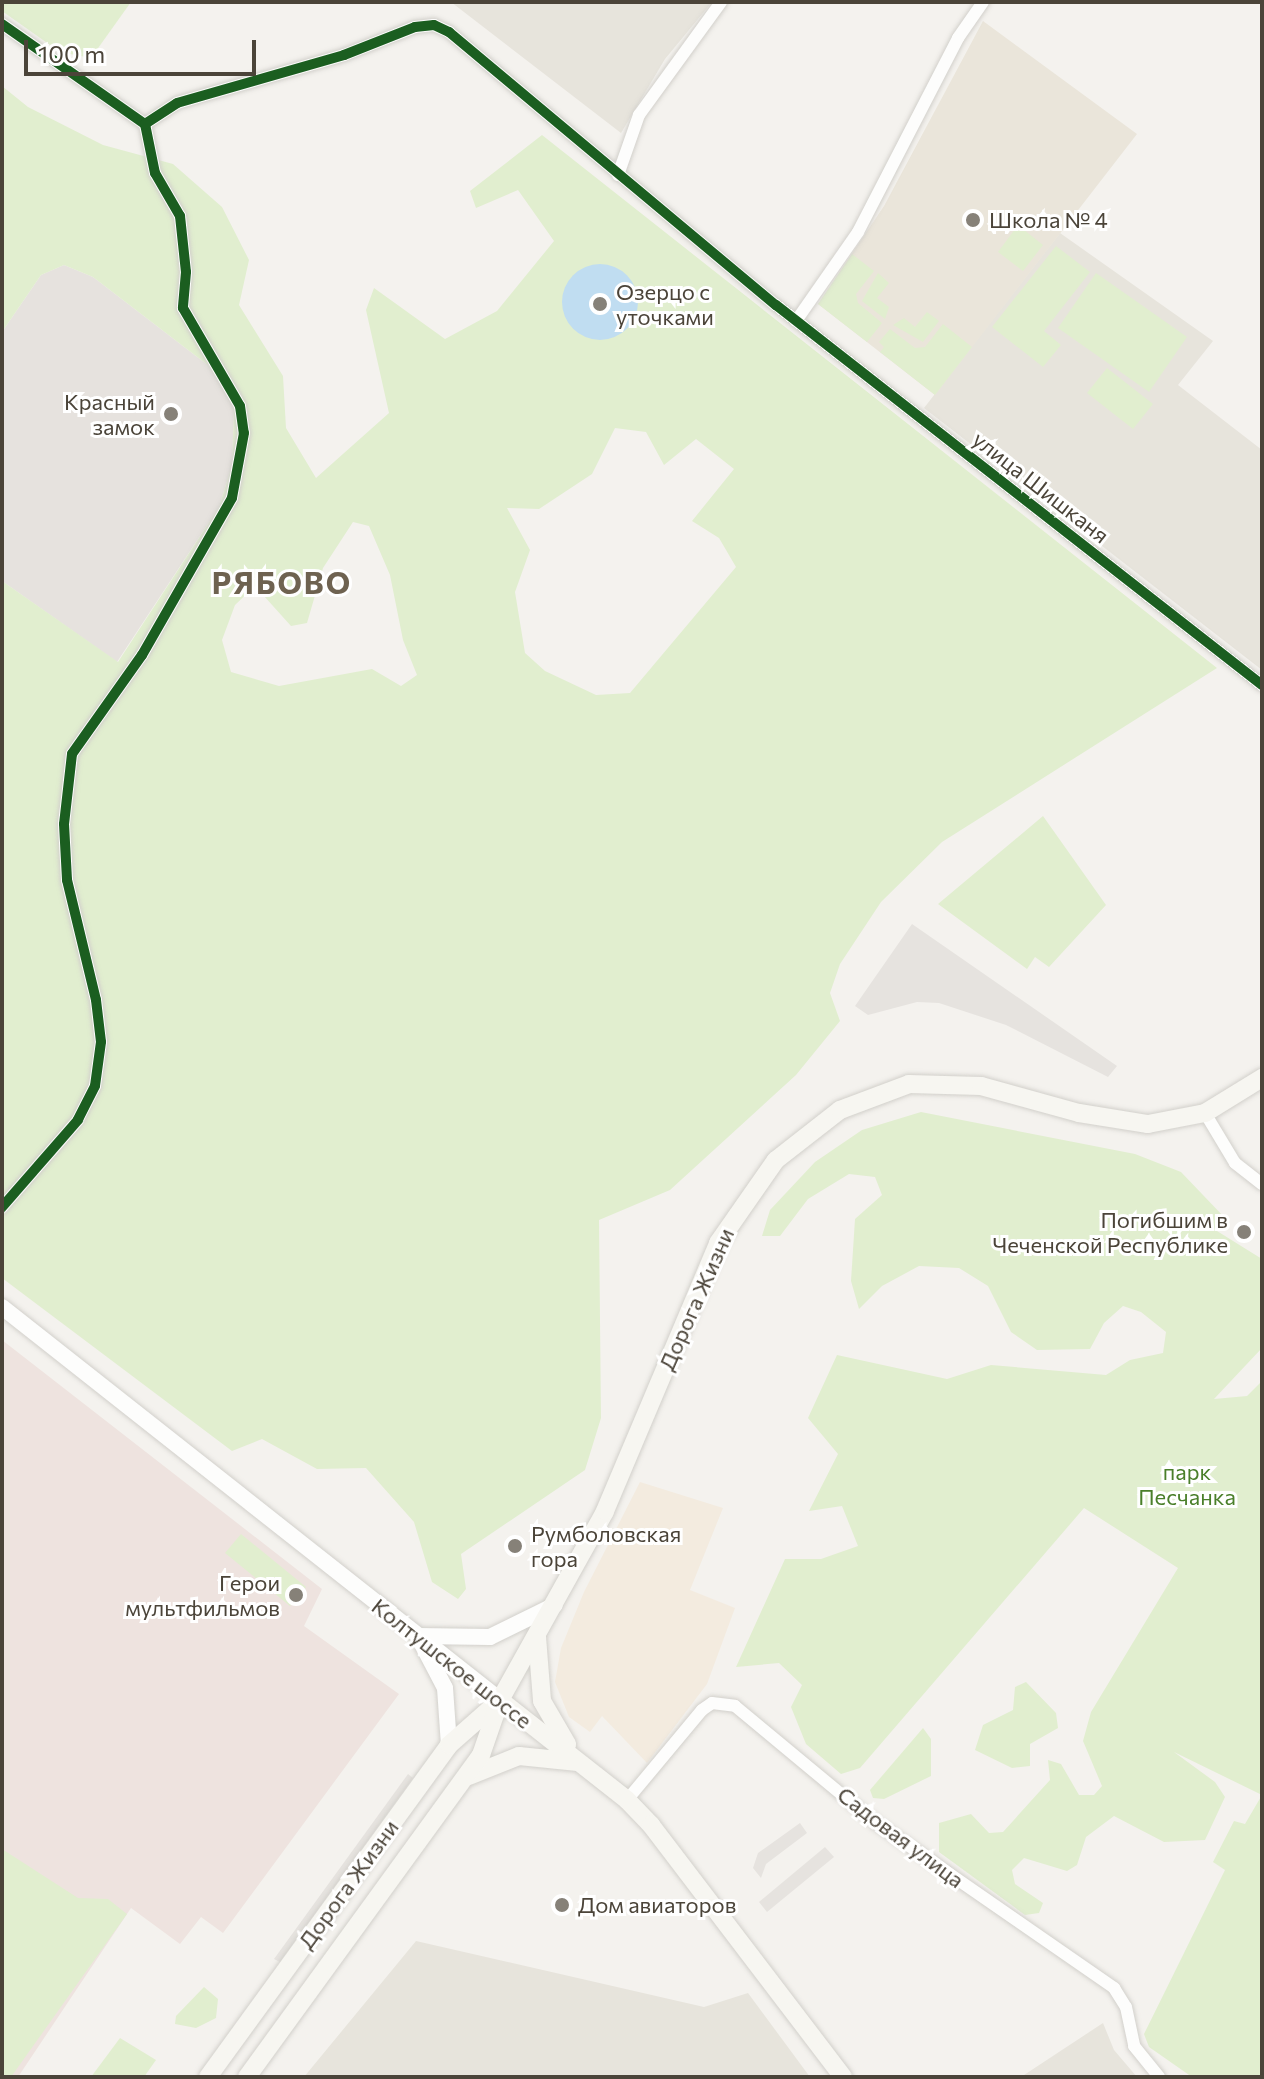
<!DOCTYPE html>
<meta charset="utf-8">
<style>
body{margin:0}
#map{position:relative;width:1264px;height:2079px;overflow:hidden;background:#f4f2ee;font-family:Commissioner,sans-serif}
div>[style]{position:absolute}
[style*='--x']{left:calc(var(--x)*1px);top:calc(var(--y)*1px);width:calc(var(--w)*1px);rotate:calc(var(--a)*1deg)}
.residential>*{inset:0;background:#e7e4dc}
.commercial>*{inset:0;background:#f3ebdf}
.industrial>*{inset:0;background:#e6e2de}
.education>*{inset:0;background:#eae5da}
.medical>*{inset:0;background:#eee3df}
.green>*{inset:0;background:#e1eecf}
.parking>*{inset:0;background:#e6e3df}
.water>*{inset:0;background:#c0ddf1}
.round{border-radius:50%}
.roads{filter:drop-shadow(0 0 2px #d2d0cb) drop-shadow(0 0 2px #d2d0cb)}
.minor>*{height:12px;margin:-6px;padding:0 6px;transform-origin:6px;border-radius:6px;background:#fdfdfc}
.tertiary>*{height:16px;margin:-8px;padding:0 8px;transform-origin:8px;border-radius:8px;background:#fdfdfc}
.secondary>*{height:18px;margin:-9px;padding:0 9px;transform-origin:9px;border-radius:9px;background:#f7f6f1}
.cycleway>*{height:10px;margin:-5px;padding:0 5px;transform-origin:5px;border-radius:5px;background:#1b5e20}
.dots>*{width:22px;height:22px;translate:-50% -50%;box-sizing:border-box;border:4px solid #fff;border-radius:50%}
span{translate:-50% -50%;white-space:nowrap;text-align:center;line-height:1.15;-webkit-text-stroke:6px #fff;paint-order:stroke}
.poi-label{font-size:22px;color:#4b4439}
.left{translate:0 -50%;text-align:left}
.right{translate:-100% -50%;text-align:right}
.street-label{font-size:22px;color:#4b4439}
.park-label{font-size:22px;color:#4a7f2a}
.district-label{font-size:30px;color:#6e6250;font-weight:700;letter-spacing:2px}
.frame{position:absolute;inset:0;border:4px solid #4b4439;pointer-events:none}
.scale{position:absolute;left:24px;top:40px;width:232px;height:36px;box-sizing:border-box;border:4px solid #4b4439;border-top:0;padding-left:10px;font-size:24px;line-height:28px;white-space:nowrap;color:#4b4439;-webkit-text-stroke:6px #fff;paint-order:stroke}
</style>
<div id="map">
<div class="residential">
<div style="clip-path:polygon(451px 2px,712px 2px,665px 59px,621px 133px)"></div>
<div style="clip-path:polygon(1060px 233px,1213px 341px,1178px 385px,1262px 450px,1262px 670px,924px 408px)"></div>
<div style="clip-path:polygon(416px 1941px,704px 2007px,748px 1993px,810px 2077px,304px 2077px)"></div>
<div style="clip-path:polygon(1103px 2023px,1114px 2050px,1137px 2077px,1021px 2077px)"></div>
</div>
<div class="commercial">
<div style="clip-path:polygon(640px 1482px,723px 1508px,690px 1590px,735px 1608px,707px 1684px,647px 1763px,602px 1716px,590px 1732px,569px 1717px,555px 1682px,561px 1648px,584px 1592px)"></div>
</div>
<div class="industrial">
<div style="clip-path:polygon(64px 265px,93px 277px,209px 366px,234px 407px,232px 465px,219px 507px,117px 662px,2px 581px,2px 332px,41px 275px)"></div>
</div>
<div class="education">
<div style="clip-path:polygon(983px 21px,1137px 134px,935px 395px,818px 304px,884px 206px)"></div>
</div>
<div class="medical">
<div style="clip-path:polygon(2px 1340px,322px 1589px,304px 1626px,399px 1694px,223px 1933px,201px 1917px,180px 1944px,131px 1908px,18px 2077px,2px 2077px)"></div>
</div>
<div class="green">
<div style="clip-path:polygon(2px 2px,131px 2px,91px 58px,60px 52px,2px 11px)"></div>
<div style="clip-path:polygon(evenodd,2px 86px,28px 107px,103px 145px,173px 164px,222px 207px,249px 260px,239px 305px,283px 376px,286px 428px,316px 478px,389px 413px,366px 310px,374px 288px,445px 339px,497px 311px,554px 241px,518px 190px,476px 208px,470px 191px,542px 135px,1217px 668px,942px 842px,881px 902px,840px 964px,830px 993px,840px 1021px,796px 1075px,670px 1190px,599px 1220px,601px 1418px,585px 1470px,461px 1554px,466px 1589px,458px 1599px,432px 1582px,414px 1522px,366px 1468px,317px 1469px,262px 1439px,232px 1451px,2px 1278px,2px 581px,118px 662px,219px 507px,232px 465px,234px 407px,209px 366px,93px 277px,64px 265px,41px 275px,2px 332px,2px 86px,615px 428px,646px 432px,664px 465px,696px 439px,734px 469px,692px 521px,719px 538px,736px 567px,630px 693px,596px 695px,545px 671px,525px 653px,515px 592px,530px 550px,507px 508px,539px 509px,592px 474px,615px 428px,2px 86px,353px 522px,369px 526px,390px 575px,403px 640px,417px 675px,401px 686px,372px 669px,279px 686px,231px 672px,222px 640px,235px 605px,255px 586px,291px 626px,307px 623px,323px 568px,353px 522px)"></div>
<div style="clip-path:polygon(1018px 225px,1043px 245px,1023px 271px,998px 252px)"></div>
<div style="clip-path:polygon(1056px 246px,1090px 272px,1044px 331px,1061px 345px,1043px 367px,992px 327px)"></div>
<div style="clip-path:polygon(852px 254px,874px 271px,856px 294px,858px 303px,882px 323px,867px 342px,818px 304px)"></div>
<div style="clip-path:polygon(878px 273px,889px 283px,877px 298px,889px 307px,885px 319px,862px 301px)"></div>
<div style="clip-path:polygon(1096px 273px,1187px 337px,1149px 392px,1058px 328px)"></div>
<div style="clip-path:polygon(927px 312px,939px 321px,923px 342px,893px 325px,904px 318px,915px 327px)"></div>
<div style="clip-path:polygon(943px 324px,972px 347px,935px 395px,880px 352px,884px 347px,879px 342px,890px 329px,915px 348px,925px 347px)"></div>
<div style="clip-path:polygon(1107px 368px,1153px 404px,1133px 429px,1087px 393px)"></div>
<div style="clip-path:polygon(1043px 816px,1106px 905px,1049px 967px,1035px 957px,1027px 969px,938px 904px)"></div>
<div style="clip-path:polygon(921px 1112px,1135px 1154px,1181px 1172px,1225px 1218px,1217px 1231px,1262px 1259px,1262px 1348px,1214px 1399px,1247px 1396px,1262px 1381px,1262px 2077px,1192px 2077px,1149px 2047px,1144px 2034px,1225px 1870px,1213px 1862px,1234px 1821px,1245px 1824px,1262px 1795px,1174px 1752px,1215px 1782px,1225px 1797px,1205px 1840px,1164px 1842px,1114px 1816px,1086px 1837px,1077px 1865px,1067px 1871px,1024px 1858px,1012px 1870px,1015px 1884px,1043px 1903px,1039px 1913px,1025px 1915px,939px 1852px,939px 1823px,971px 1814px,989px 1833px,1003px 1832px,1050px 1780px,1048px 1760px,1061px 1764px,1079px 1795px,1094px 1795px,1102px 1786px,1083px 1741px,1091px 1712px,1178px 1568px,1084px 1508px,860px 1768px,841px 1774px,806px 1744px,791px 1707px,802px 1685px,779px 1663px,736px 1667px,785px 1559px,821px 1559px,858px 1546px,842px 1506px,809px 1511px,838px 1454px,808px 1418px,837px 1355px,947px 1379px,991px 1365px,1106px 1375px,1130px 1360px,1163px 1353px,1166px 1332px,1141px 1312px,1123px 1306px,1104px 1323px,1090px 1349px,1037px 1350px,1011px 1332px,988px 1286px,959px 1268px,919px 1266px,882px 1286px,859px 1309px,851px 1281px,855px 1219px,882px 1195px,875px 1177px,849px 1174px,808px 1199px,780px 1236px,762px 1236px,770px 1210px,815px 1162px,862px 1130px)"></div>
<div style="clip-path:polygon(241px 1534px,306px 1587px,290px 1606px,225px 1553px)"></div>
<div style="clip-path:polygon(1026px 1682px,1056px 1713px,1058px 1728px,1030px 1744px,1030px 1766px,1012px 1768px,975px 1750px,983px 1725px,1013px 1710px,1015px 1687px)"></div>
<div style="clip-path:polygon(923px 1728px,931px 1739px,931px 1776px,884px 1799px,873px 1798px,870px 1790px)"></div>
<div style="clip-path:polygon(2px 1849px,78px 1898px,108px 1899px,127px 1914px,11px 2077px,2px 2077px)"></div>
<div style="clip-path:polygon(204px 1987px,218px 1999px,216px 2018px,196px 2028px,175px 2024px,176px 2016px)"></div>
<div style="clip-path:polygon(120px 2038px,156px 2060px,144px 2077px,91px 2077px)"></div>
</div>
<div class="parking">
<div style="clip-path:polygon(912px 924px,1117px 1066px,1108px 1077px,1006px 1025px,939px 1003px,917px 1002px,868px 1015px,855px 1006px)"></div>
<div style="clip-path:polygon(408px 1774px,413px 1778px,280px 1962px,274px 1959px)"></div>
<div style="clip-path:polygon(800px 1823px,807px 1833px,766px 1864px,761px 1878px,753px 1868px,758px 1853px)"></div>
<div style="clip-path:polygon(825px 1847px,834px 1857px,767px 1912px,759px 1902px)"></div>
</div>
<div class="water">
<div class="round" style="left:562px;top:264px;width:76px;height:76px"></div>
</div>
<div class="roads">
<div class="minor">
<div style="--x:2;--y:24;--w:174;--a:35"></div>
<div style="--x:145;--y:124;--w:50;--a:78.5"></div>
<div style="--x:155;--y:173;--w:50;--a:59.8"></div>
<div style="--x:180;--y:216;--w:56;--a:83.9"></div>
<div style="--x:186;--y:272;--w:36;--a:95"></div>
<div style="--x:183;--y:308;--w:113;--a:59.8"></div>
<div style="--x:240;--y:406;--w:27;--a:82"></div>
<div style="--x:244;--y:433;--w:66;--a:100.5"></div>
<div style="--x:232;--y:498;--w:181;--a:119.8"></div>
<div style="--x:142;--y:655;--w:121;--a:125.3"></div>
<div style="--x:72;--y:754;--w:70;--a:96.5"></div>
<div style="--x:64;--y:824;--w:56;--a:86.9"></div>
<div style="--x:67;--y:880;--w:123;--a:76.4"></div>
<div style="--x:96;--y:1000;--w:42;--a:83.2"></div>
<div style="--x:101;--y:1042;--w:44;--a:97.8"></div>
<div style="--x:95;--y:1086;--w:38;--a:117"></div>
<div style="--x:78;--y:1120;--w:116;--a:131.1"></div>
<div style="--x:145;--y:124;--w:38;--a:-33"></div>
<div style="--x:177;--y:103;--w:174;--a:-16"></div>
<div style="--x:344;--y:55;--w:76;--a:-21.5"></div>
<div style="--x:415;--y:27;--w:19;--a:-6"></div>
<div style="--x:434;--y:25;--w:17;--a:25"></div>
<div style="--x:449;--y:32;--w:426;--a:39.9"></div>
<div style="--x:776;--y:305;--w:617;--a:38.02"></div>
<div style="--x:618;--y:175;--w:64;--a:-70.7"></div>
<div style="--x:639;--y:115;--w:140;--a:-54"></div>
<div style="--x:796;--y:321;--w:108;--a:-55.1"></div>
<div style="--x:858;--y:232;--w:218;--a:-62.7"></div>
<div style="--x:958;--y:38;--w:44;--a:-55.2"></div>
<div style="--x:1205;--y:1113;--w:58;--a:59"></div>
<div style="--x:1235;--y:1163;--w:34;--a:38"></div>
<div style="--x:627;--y:1800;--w:117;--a:-50.2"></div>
<div style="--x:702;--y:1710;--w:12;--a:-35"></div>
<div style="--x:712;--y:1703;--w:23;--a:7"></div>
<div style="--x:735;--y:1706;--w:183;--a:39.7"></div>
<div style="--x:876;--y:1823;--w:290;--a:34.7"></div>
<div style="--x:1114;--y:1988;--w:22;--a:58"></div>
<div style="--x:1126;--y:2007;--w:40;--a:78"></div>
<div style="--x:1134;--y:2046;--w:40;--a:51"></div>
</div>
<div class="tertiary">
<div style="--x:2;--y:1307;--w:634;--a:38.28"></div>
<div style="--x:418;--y:1636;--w:72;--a:0.8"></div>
<div style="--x:490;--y:1637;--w:72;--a:-26.2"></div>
<div style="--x:422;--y:1644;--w:50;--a:62.4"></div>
<div style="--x:445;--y:1688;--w:57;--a:86"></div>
</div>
<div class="secondary">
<div style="--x:537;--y:1637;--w:64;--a:85.5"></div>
<div style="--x:542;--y:1701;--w:50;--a:59.8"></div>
<div style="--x:500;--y:1700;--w:162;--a:38.2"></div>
<div style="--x:627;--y:1800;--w:35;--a:46"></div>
<div style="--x:651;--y:1825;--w:317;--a:52.7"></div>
<div style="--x:469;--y:1776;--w:54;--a:-21.8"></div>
<div style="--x:519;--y:1756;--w:59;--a:5.8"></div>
<div style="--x:208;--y:2077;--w:410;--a:-54"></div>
<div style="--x:449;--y:1745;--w:67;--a:-41.3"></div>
<div style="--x:247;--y:2077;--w:398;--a:-54"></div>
<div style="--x:481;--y:1755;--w:58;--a:-70.9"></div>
<div style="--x:500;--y:1700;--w:216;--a:-60.9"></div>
<div style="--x:605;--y:1511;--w:291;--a:-67.1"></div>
<div style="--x:718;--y:1243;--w:101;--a:-55.1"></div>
<div style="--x:776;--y:1160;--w:81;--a:-38"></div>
<div style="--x:840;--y:1110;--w:74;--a:-20.6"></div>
<div style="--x:909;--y:1084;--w:72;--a:1.6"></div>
<div style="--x:981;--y:1086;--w:102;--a:15.4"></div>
<div style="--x:1079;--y:1113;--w:70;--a:9.1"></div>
<div style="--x:1148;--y:1124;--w:58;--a:-10.9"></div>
<div style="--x:1205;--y:1113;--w:67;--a:-31.6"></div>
</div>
</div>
<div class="cycleway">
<div style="--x:2;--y:24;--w:174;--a:35"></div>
<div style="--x:145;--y:124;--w:50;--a:78.5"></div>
<div style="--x:155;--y:173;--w:50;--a:59.8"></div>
<div style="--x:180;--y:216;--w:56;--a:83.9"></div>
<div style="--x:186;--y:272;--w:36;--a:95"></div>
<div style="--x:183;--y:308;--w:113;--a:59.8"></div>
<div style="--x:240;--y:406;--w:27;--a:82"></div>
<div style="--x:244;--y:433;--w:66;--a:100.5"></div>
<div style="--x:232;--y:498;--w:181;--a:119.8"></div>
<div style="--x:142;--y:655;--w:121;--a:125.3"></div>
<div style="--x:72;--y:754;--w:70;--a:96.5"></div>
<div style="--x:64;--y:824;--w:56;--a:86.9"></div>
<div style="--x:67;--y:880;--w:123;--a:76.4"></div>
<div style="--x:96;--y:1000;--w:42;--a:83.2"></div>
<div style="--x:101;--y:1042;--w:44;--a:97.8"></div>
<div style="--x:95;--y:1086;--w:38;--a:117"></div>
<div style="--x:78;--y:1120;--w:116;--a:131.1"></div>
<div style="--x:145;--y:124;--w:38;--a:-33"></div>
<div style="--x:177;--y:103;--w:174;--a:-16"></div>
<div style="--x:344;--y:55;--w:76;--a:-21.5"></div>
<div style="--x:415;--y:27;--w:19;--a:-6"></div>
<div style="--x:434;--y:25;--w:17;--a:25"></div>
<div style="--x:449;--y:32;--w:426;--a:39.9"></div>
<div style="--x:776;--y:305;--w:617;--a:38.02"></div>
</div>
<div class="dots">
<div style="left:973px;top:220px;background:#868178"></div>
<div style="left:600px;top:304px;background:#868178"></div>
<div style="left:171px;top:414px;background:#868178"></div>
<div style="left:1244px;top:1232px;background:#868178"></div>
<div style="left:515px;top:1546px;background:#868178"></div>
<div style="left:296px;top:1595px;background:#868178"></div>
<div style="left:562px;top:1905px;background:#868178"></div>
</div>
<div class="poi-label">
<span class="left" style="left:989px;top:220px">Школа № 4</span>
<span class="left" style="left:616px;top:304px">Озерцо с<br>уточками</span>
<span class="right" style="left:155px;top:414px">Красный<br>замок</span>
<span class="right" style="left:1228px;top:1232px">Погибшим в<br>Чеченской Республике</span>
<span class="left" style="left:531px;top:1546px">Румболовская<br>гора</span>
<span class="right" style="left:280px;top:1595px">Герои<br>мультфильмов</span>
<span class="left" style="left:578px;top:1905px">Дом авиаторов</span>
</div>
<div class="street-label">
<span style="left:1041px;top:487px;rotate:38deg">улица Шишканя</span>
<span style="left:696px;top:1299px;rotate:-66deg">Дорога Жизни</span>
<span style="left:452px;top:1663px;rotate:38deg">Колтушское шоссе</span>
<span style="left:901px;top:1837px;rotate:37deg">Садовая улица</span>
<span style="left:348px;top:1884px;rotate:-54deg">Дорога Жизни</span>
</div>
<div class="park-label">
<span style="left:1187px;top:1484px">парк<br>Песчанка</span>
</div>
<div class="district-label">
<span style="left:282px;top:582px">РЯБОВО</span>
</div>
<div class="frame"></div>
<div class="scale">100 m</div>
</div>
